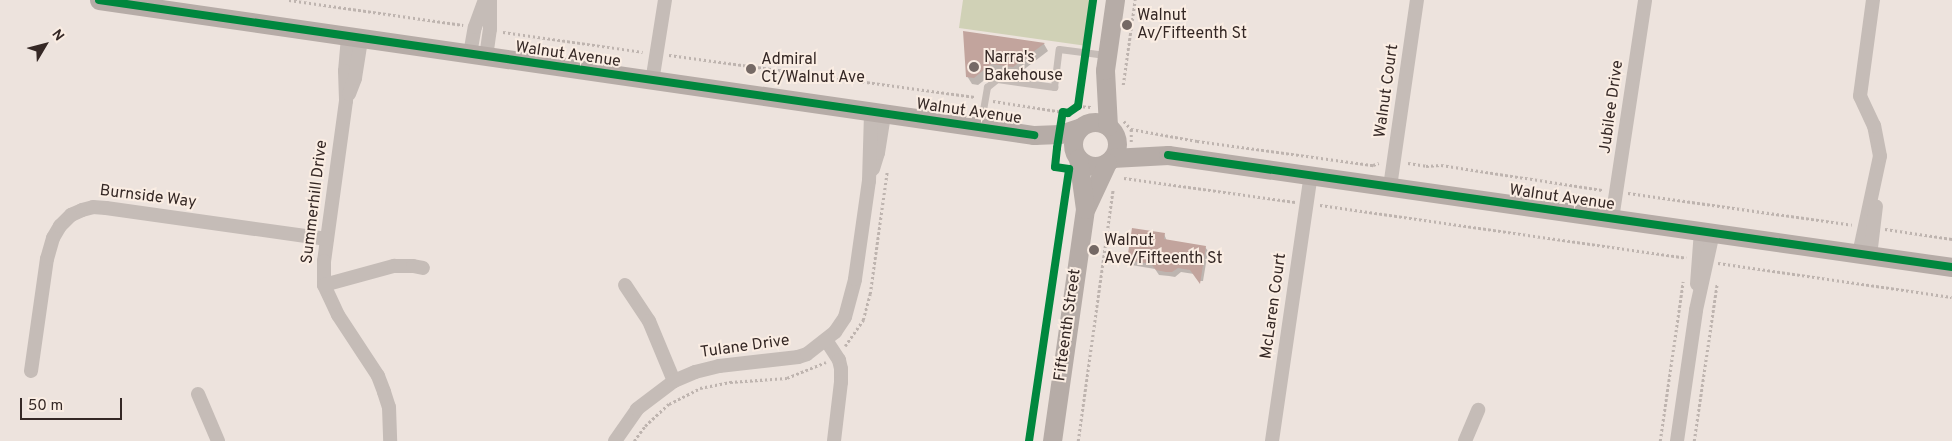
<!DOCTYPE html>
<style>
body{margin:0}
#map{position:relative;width:1952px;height:441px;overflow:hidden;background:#ede3dd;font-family:Overpass,sans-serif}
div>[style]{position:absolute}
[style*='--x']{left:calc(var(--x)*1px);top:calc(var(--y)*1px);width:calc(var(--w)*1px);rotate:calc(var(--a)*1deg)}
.green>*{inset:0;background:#d0d1b6}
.shadow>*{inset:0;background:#0003}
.building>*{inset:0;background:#c2a49d}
.path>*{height:2.5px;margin-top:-1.25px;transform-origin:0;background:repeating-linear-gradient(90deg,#beb4af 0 2.5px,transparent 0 5px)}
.lane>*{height:7px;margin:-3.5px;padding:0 3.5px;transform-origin:3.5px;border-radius:3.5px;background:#c5bcb7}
.street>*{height:14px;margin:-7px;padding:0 7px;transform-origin:7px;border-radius:7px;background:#c5bcb7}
.secondary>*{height:19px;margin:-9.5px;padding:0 9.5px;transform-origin:9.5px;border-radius:9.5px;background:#b6aca7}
.secondary>.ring{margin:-9.5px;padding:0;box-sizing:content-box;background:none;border:19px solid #b6aca7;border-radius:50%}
.cycleway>*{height:8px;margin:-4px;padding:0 4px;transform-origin:4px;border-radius:4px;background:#00873e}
.dots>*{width:14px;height:14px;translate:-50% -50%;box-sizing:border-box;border:2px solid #faede3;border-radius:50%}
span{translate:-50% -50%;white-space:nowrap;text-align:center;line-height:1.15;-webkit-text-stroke:4px #faede3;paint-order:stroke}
.poi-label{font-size:16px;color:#352825}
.left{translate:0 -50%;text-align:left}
.street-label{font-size:16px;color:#352825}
.north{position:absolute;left:20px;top:20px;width:50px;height:50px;-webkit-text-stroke:4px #faede3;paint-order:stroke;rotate:53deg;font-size:14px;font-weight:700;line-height:20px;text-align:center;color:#352825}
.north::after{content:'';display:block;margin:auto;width:18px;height:22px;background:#352825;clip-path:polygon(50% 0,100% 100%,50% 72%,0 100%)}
.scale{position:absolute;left:20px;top:398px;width:102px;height:22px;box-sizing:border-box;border:2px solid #352825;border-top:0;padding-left:6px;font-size:15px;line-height:18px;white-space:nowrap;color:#352825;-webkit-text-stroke:4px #faede3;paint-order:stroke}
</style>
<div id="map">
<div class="green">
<div style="clip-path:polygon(963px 0,1092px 0,1087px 46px,959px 28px)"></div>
</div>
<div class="shadow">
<div style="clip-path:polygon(964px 32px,1044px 44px,1048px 51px,1018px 74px,996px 71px,978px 85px,972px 84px,967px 76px)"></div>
<div style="clip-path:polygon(1164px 234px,1167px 241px,1205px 247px,1208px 251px,1203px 281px,1199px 281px,1194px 274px,1181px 272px,1175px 277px,1169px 276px,1159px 275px,1155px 269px,1131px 265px,1129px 260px)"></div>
</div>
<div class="building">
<div style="clip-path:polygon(963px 31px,1045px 43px,1013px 67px,991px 64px,974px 78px,966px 77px)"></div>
<div style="clip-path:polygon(1132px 228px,1165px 233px,1164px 239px,1206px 246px,1200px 284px,1190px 270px,1178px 268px,1172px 272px,1166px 272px,1156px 270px,1151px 264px,1127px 260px)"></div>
</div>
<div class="path">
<div style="--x:289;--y:0;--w:176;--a:8.2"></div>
<div style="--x:503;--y:32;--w:141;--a:8.1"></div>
<div style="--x:669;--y:55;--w:309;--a:7.8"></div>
<div style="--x:1123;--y:85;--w:86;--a:-82"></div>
<div style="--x:993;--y:101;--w:71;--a:8.9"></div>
<div style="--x:1078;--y:106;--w:13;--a:4"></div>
<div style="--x:1124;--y:121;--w:11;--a:49"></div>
<div style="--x:1131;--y:129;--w:67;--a:10.3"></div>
<div style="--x:1197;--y:141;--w:178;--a:7.8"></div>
<div style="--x:1373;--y:165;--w:6;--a:-18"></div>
<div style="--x:1131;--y:142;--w:13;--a:-90"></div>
<div style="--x:1408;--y:163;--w:18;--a:9"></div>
<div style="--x:1426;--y:166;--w:15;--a:-4"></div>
<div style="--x:1441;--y:165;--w:163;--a:8.8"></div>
<div style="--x:1124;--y:178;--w:173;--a:8"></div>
<div style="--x:1628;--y:193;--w:226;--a:8.1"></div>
<div style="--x:1320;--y:205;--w:370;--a:8.2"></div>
<div style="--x:1885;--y:229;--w:68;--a:8.5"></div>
<div style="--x:1718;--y:263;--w:236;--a:8.3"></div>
<div style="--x:845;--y:346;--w:32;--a:-55"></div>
<div style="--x:863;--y:320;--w:27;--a:-75"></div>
<div style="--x:870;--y:294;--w:123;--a:-82.1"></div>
<div style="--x:634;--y:441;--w:19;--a:-54"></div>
<div style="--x:645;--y:426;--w:33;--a:-43"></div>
<div style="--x:669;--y:404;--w:35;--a:-27"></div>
<div style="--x:700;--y:388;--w:31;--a:-11"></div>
<div style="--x:730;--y:382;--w:57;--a:-4"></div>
<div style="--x:787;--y:378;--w:42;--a:-22.3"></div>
<div style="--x:1078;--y:441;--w:253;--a:-82.1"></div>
<div style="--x:1660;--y:441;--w:161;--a:-81.8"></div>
<div style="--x:1694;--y:441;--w:159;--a:-81.7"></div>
</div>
<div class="lane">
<div style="--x:980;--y:127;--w:41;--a:-80.1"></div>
<div style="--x:987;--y:87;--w:13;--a:-39"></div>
<div style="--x:997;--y:79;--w:58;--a:8"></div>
<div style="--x:1054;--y:87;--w:38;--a:-83"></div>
<div style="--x:1059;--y:49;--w:47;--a:7.3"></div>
</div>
<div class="street">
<div style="--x:348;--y:37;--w:34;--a:95"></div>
<div style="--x:345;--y:71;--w:30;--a:88"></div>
<div style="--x:346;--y:101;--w:162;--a:97.8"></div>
<div style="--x:324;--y:261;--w:24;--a:90"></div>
<div style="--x:324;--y:285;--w:33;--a:65"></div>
<div style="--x:338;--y:315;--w:73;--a:56.7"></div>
<div style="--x:378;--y:376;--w:17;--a:69"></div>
<div style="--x:384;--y:392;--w:16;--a:72"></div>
<div style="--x:389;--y:407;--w:34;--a:88"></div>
<div style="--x:470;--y:54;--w:27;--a:-80"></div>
<div style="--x:475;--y:27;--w:29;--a:-70"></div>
<div style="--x:486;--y:57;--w:28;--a:-82"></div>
<div style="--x:490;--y:29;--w:29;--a:-90"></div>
<div style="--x:652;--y:82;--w:83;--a:-81"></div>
<div style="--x:349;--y:94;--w:17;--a:-69"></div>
<div style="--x:355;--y:78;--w:39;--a:-81"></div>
<div style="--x:873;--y:169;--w:17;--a:-73"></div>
<div style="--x:878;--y:153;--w:39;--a:-81"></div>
<div style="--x:1390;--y:187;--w:189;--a:-81.8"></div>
<div style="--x:1612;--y:219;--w:221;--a:-81.4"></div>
<div style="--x:1859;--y:254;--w:100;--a:-77.9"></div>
<div style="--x:1880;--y:156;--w:31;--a:-101"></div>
<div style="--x:1874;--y:126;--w:33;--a:-115"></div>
<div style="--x:1860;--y:96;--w:97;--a:-82.3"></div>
<div style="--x:1870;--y:256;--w:50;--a:-83.2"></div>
<div style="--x:1697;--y:284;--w:53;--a:-85.7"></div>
<div style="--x:324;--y:285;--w:73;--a:-15.2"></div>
<div style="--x:394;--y:266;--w:19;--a:0"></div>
<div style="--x:413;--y:266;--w:10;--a:11"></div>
<div style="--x:625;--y:285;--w:43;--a:56.3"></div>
<div style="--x:649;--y:321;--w:65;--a:67.4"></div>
<div style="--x:826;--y:340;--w:24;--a:57"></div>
<div style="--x:839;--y:360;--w:9;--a:77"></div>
<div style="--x:841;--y:369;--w:13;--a:90"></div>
<div style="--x:841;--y:382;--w:59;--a:96.8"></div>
<div style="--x:31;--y:371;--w:113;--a:-81.9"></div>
<div style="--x:47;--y:259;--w:22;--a:-74"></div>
<div style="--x:53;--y:238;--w:14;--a:-60"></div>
<div style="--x:60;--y:226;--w:16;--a:-45"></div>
<div style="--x:71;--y:215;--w:12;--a:-24"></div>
<div style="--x:82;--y:210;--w:11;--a:-15"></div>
<div style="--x:93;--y:207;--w:13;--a:4"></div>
<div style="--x:106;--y:208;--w:223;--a:8"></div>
<div style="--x:198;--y:394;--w:51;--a:66.9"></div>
<div style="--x:615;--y:441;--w:39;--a:-55"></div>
<div style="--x:637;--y:409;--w:46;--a:-37.1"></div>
<div style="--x:674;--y:381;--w:23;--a:-23"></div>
<div style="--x:695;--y:372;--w:25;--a:-14"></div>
<div style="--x:719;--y:366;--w:80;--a:-6.5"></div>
<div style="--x:798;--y:357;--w:9;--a:-18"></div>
<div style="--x:807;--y:354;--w:36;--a:-38"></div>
<div style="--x:835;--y:332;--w:18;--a:-56"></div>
<div style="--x:845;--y:317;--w:39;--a:-75"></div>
<div style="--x:855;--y:279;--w:99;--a:-81.9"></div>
<div style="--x:869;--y:181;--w:69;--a:-88.3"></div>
<div style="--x:1272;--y:441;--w:269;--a:-81.7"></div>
<div style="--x:1465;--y:441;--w:34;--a:-67"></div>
<div style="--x:1677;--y:441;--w:132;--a:-81.7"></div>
<div style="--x:1696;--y:310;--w:79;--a:-77.6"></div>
</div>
<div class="secondary">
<div style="--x:99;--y:0;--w:945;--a:8.22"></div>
<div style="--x:1034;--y:135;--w:26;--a:-2"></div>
<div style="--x:1060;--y:134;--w:20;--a:-18"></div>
<div class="ring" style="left:1073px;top:122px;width:25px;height:25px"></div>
<div style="--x:1108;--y:126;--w:56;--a:-93.1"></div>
<div style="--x:1105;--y:70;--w:71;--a:-81.9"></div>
<div style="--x:1112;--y:158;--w:56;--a:-3.1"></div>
<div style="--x:1168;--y:155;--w:792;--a:8.13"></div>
<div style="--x:1086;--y:208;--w:50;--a:-65"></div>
<div style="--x:1052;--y:441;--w:234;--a:-81.9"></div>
<div style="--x:1085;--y:209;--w:51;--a:-97.8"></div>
</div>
<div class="cycleway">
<div style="--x:99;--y:0;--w:945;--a:8.22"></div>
<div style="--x:1168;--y:155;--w:792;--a:8.13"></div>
<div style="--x:1029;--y:441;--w:275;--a:-81.6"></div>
<div style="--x:1069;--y:169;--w:14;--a:-172"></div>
<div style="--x:1055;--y:167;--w:19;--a:-84"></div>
<div style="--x:1057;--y:148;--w:36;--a:-81"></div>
<div style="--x:1063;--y:112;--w:5;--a:11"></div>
<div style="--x:1068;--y:113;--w:12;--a:-35"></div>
<div style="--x:1078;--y:106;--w:107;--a:-81.9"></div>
</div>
<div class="dots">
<div style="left:1127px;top:25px;background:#756965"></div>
<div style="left:974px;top:67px;background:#756965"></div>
<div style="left:751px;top:69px;background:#756965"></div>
<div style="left:1094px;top:250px;background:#756965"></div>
</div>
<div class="poi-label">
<span class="left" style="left:1137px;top:25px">Walnut<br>Av/Fifteenth St</span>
<span class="left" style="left:984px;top:67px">Narra's<br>Bakehouse</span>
<span class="left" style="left:761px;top:69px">Admiral<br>Ct/Walnut Ave</span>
<span class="left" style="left:1104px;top:250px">Walnut<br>Ave/Fifteenth St</span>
</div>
<div class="street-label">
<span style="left:568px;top:55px;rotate:8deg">Walnut Avenue</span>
<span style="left:1387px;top:91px;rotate:-82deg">Walnut Court</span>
<span style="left:1612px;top:107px;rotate:-82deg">Jubilee Drive</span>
<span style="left:969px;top:112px;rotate:8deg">Walnut Avenue</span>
<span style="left:148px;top:197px;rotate:7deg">Burnside Way</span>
<span style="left:1562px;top:198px;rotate:8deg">Walnut Avenue</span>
<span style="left:315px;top:202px;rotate:-83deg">Summerhill Drive</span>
<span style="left:1274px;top:306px;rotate:-82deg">McLaren Court</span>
<span style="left:1068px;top:325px;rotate:-82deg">Fifteenth Street</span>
<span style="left:745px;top:347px;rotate:-8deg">Tulane Drive</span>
</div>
<div class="north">N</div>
<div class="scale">50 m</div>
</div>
